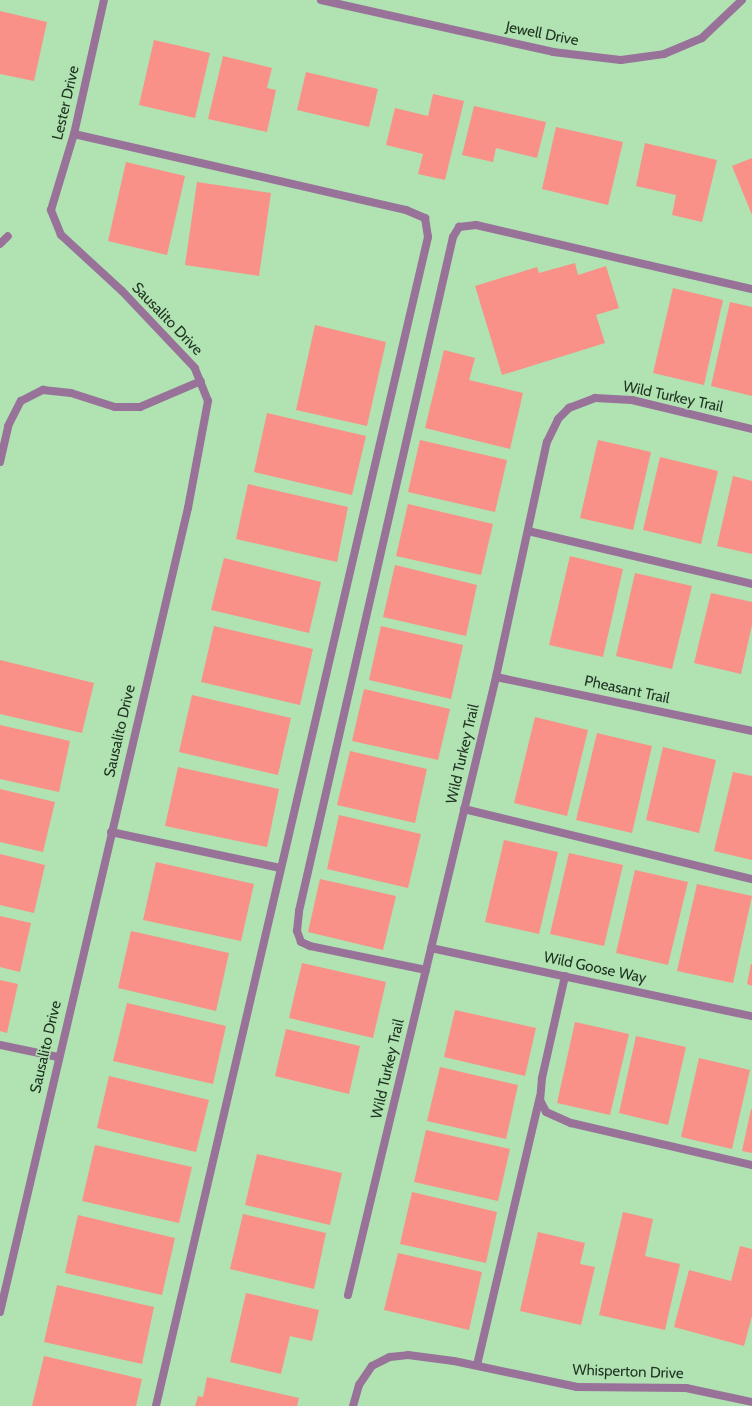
<!DOCTYPE html>
<style>
body{margin:0}
#map{position:relative;width:752px;height:1406px;overflow:hidden;background:#b0e2b2;font-family:Cabin,sans-serif}
div>[style]{position:absolute}
[style*='--x']{left:calc(var(--x)*1px);top:calc(var(--y)*1px);width:calc(var(--w)*1px);rotate:calc(var(--a)*1deg)}
.building>*{inset:0;background:#fa9188}
.lane>*{height:8px;margin:-4px;padding:0 4px;transform-origin:4px;border-radius:4px;background:#987299}
.street>*{height:8px;margin:-4px;padding:0 4px;transform-origin:4px;border-radius:4px;background:#987299}
span{translate:-50% -50%;white-space:nowrap;text-align:center;line-height:1.15;-webkit-text-stroke:3px #b0e2b2;paint-order:stroke}
.street-label{font-size:15px;color:#203422}
</style>
<div id="map">
<div class="building">
<div style="clip-path:polygon(0 11px,47px 22px,34px 81px,0 74px)"></div>
<div style="clip-path:polygon(154px 40px,210px 53px,195px 118px,139px 105px)"></div>
<div style="clip-path:polygon(223px 56px,272px 68px,267px 88px,276px 90px,267px 132px,208px 119px)"></div>
<div style="clip-path:polygon(306px 72px,378px 89px,369px 127px,297px 110px)"></div>
<div style="clip-path:polygon(433px 94px,464px 101px,445px 180px,418px 174px,423px 154px,386px 145px,395px 108px,428px 116px)"></div>
<div style="clip-path:polygon(474px 106px,546px 122px,537px 158px,496px 148px,493px 162px,462px 155px)"></div>
<div style="clip-path:polygon(556px 127px,623px 142px,608px 205px,542px 189px)"></div>
<div style="clip-path:polygon(645px 143px,717px 160px,702px 222px,672px 215px,676px 195px,636px 186px)"></div>
<div style="clip-path:polygon(752px 158px,752px 215px,732px 166px)"></div>
<div style="clip-path:polygon(126px 162px,185px 176px,167px 255px,108px 241px)"></div>
<div style="clip-path:polygon(197px 182px,271px 193px,259px 276px,185px 265px)"></div>
<div style="clip-path:polygon(575px 263px,578px 275px,606px 266px,619px 308px,596px 315px,605px 343px,502px 375px,475px 286px,537px 267px,539px 273px)"></div>
<div style="clip-path:polygon(673px 288px,723px 300px,704px 385px,653px 373px)"></div>
<div style="clip-path:polygon(730px 302px,752px 307px,752px 396px,711px 386px)"></div>
<div style="clip-path:polygon(315px 325px,386px 342px,367px 426px,296px 410px)"></div>
<div style="clip-path:polygon(444px 350px,475px 358px,469px 380px,523px 393px,510px 449px,425px 428px)"></div>
<div style="clip-path:polygon(267px 413px,366px 436px,352px 495px,254px 472px)"></div>
<div style="clip-path:polygon(420px 440px,507px 460px,495px 512px,408px 492px)"></div>
<div style="clip-path:polygon(598px 440px,651px 452px,633px 530px,580px 518px)"></div>
<div style="clip-path:polygon(660px 457px,718px 471px,701px 544px,643px 530px)"></div>
<div style="clip-path:polygon(733px 476px,752px 481px,752px 554px,717px 546px)"></div>
<div style="clip-path:polygon(248px 484px,348px 507px,337px 562px,236px 539px)"></div>
<div style="clip-path:polygon(408px 504px,493px 524px,481px 575px,396px 556px)"></div>
<div style="clip-path:polygon(570px 556px,623px 569px,603px 657px,549px 645px)"></div>
<div style="clip-path:polygon(224px 558px,321px 582px,309px 633px,211px 610px)"></div>
<div style="clip-path:polygon(395px 565px,477px 585px,466px 636px,383px 617px)"></div>
<div style="clip-path:polygon(635px 573px,692px 586px,672px 669px,616px 656px)"></div>
<div style="clip-path:polygon(711px 593px,752px 602px,752px 625px,741px 674px,694px 663px)"></div>
<div style="clip-path:polygon(214px 626px,313px 649px,300px 705px,201px 682px)"></div>
<div style="clip-path:polygon(381px 626px,463px 645px,451px 699px,369px 680px)"></div>
<div style="clip-path:polygon(0 660px,94px 683px,82px 733px,0 714px)"></div>
<div style="clip-path:polygon(364px 689px,450px 709px,438px 760px,352px 741px)"></div>
<div style="clip-path:polygon(192px 695px,291px 718px,278px 775px,179px 752px)"></div>
<div style="clip-path:polygon(535px 717px,588px 730px,567px 816px,514px 803px)"></div>
<div style="clip-path:polygon(0 725px,70px 741px,59px 792px,0 779px)"></div>
<div style="clip-path:polygon(597px 733px,652px 746px,632px 833px,576px 820px)"></div>
<div style="clip-path:polygon(663px 747px,716px 760px,699px 833px,646px 820px)"></div>
<div style="clip-path:polygon(350px 751px,427px 769px,415px 823px,337px 805px)"></div>
<div style="clip-path:polygon(178px 767px,279px 789px,267px 847px,165px 826px)"></div>
<div style="clip-path:polygon(733px 772px,752px 776px,752px 860px,714px 851px)"></div>
<div style="clip-path:polygon(0 789px,55px 802px,43px 852px,0 842px)"></div>
<div style="clip-path:polygon(339px 815px,421px 834px,408px 888px,327px 869px)"></div>
<div style="clip-path:polygon(504px 840px,558px 852px,539px 934px,485px 922px)"></div>
<div style="clip-path:polygon(569px 853px,623px 865px,604px 946px,550px 934px)"></div>
<div style="clip-path:polygon(0 854px,45px 865px,34px 913px,0 905px)"></div>
<div style="clip-path:polygon(156px 862px,254px 884px,241px 941px,143px 920px)"></div>
<div style="clip-path:polygon(635px 870px,688px 882px,668px 965px,616px 953px)"></div>
<div style="clip-path:polygon(320px 879px,396px 896px,383px 950px,308px 932px)"></div>
<div style="clip-path:polygon(697px 884px,752px 896px,733px 983px,677px 971px)"></div>
<div style="clip-path:polygon(0 916px,31px 923px,20px 972px,0 967px)"></div>
<div style="clip-path:polygon(131px 931px,229px 953px,216px 1011px,118px 988px)"></div>
<div style="clip-path:polygon(302px 963px,386px 982px,373px 1038px,289px 1018px)"></div>
<div style="clip-path:polygon(751px 964px,752px 964px,752px 986px,747px 984px)"></div>
<div style="clip-path:polygon(0 980px,18px 984px,7px 1033px,0 1031px)"></div>
<div style="clip-path:polygon(127px 1003px,226px 1026px,213px 1084px,113px 1061px)"></div>
<div style="clip-path:polygon(455px 1010px,536px 1028px,525px 1076px,444px 1057px)"></div>
<div style="clip-path:polygon(575px 1022px,629px 1034px,610px 1115px,557px 1103px)"></div>
<div style="clip-path:polygon(286px 1029px,360px 1046px,349px 1094px,275px 1076px)"></div>
<div style="clip-path:polygon(636px 1036px,686px 1047px,668px 1125px,619px 1113px)"></div>
<div style="clip-path:polygon(699px 1058px,750px 1070px,732px 1149px,681px 1137px)"></div>
<div style="clip-path:polygon(440px 1067px,518px 1085px,506px 1139px,427px 1121px)"></div>
<div style="clip-path:polygon(109px 1076px,209px 1100px,196px 1152px,97px 1128px)"></div>
<div style="clip-path:polygon(751px 1109px,752px 1109px,752px 1153px,742px 1151px)"></div>
<div style="clip-path:polygon(426px 1130px,510px 1149px,498px 1201px,414px 1182px)"></div>
<div style="clip-path:polygon(95px 1145px,192px 1167px,179px 1223px,82px 1201px)"></div>
<div style="clip-path:polygon(257px 1154px,342px 1173px,330px 1225px,245px 1205px)"></div>
<div style="clip-path:polygon(412px 1192px,497px 1212px,486px 1263px,400px 1244px)"></div>
<div style="clip-path:polygon(623px 1212px,653px 1219px,645px 1256px,680px 1264px,665px 1330px,599px 1315px)"></div>
<div style="clip-path:polygon(243px 1214px,326px 1233px,314px 1289px,230px 1269px)"></div>
<div style="clip-path:polygon(78px 1215px,175px 1238px,162px 1295px,65px 1273px)"></div>
<div style="clip-path:polygon(538px 1232px,585px 1243px,580px 1264px,595px 1267px,581px 1325px,520px 1311px)"></div>
<div style="clip-path:polygon(740px 1246px,752px 1249px,752px 1316px,744px 1346px,674px 1327px,689px 1270px,731px 1281px)"></div>
<div style="clip-path:polygon(398px 1253px,482px 1272px,469px 1330px,384px 1310px)"></div>
<div style="clip-path:polygon(57px 1285px,154px 1307px,142px 1364px,44px 1342px)"></div>
<div style="clip-path:polygon(246px 1293px,319px 1310px,312px 1341px,290px 1336px,281px 1374px,230px 1362px)"></div>
<div style="clip-path:polygon(44px 1356px,142px 1379px,136px 1406px,32px 1406px)"></div>
<div style="clip-path:polygon(207px 1377px,299px 1398px,297px 1406px,195px 1406px,198px 1396px,203px 1397px)"></div>
</div>
<div class="lane">
<div style="--x:74;--y:134;--w:341;--a:12.9"></div>
<div style="--x:406;--y:210;--w:21;--a:23"></div>
<div style="--x:425;--y:218;--w:19;--a:81"></div>
<div style="--x:428;--y:237;--w:1200;--a:103.1"></div>
<div style="--x:0;--y:462;--w:37;--a:-77"></div>
<div style="--x:8;--y:426;--w:28;--a:-63"></div>
<div style="--x:21;--y:401;--w:25;--a:-27"></div>
<div style="--x:43;--y:390;--w:28;--a:6"></div>
<div style="--x:71;--y:393;--w:46;--a:17.7"></div>
<div style="--x:115;--y:407;--w:25;--a:0"></div>
<div style="--x:140;--y:407;--w:66;--a:-23.1"></div>
<div style="--x:528;--y:531;--w:230;--a:13.3"></div>
<div style="--x:464;--y:809;--w:296;--a:13.7"></div>
<div style="--x:111;--y:832;--w:173;--a:12"></div>
<div style="--x:426;--y:970;--w:118;--a:-168.3"></div>
<div style="--x:310;--y:946;--w:10;--a:-156"></div>
<div style="--x:301;--y:942;--w:12;--a:-110"></div>
<div style="--x:297;--y:931;--w:20;--a:-84"></div>
<div style="--x:299;--y:911;--w:691;--a:-77.13"></div>
<div style="--x:453;--y:237;--w:12;--a:-59"></div>
<div style="--x:459;--y:227;--w:17;--a:-7"></div>
<div style="--x:476;--y:225;--w:283;--a:13.1"></div>
<div style="--x:565;--y:976;--w:105;--a:102.7"></div>
<div style="--x:542;--y:1078;--w:22;--a:95"></div>
<div style="--x:540;--y:1100;--w:13;--a:63"></div>
<div style="--x:546;--y:1112;--w:27;--a:24"></div>
<div style="--x:571;--y:1123;--w:186;--a:13.1"></div>
<div style="--x:0;--y:1045;--w:59;--a:11.7"></div>
<div style="--x:477;--y:1365;--w:275;--a:-76.8"></div>
</div>
<div class="street">
<div style="--x:321;--y:0;--w:238;--a:12.6"></div>
<div style="--x:553;--y:52;--w:68;--a:6.7"></div>
<div style="--x:621;--y:60;--w:43;--a:-7.9"></div>
<div style="--x:664;--y:54;--w:41;--a:-22.8"></div>
<div style="--x:702;--y:38;--w:55;--a:-43.5"></div>
<div style="--x:0;--y:244;--w:11;--a:-45"></div>
<div style="--x:496;--y:677;--w:262;--a:11.9"></div>
<div style="--x:431;--y:948;--w:328;--a:12"></div>
<div style="--x:348;--y:1295;--w:635;--a:-76.53"></div>
<div style="--x:496;--y:677;--w:240;--a:-77.8"></div>
<div style="--x:547;--y:442;--w:25;--a:-64"></div>
<div style="--x:558;--y:419;--w:16;--a:-45"></div>
<div style="--x:569;--y:408;--w:28;--a:-21"></div>
<div style="--x:595;--y:398;--w:37;--a:3"></div>
<div style="--x:632;--y:400;--w:123;--a:13.6"></div>
<div style="--x:0;--y:1312;--w:826;--a:-76.84"></div>
<div style="--x:188;--y:508;--w:109;--a:-79.4"></div>
<div style="--x:208;--y:401;--w:35;--a:-112"></div>
<div style="--x:195;--y:368;--w:106;--a:-133.5"></div>
<div style="--x:122;--y:291;--w:83;--a:-137.4"></div>
<div style="--x:61;--y:235;--w:27;--a:-112"></div>
<div style="--x:51;--y:210;--w:79;--a:-73.2"></div>
<div style="--x:74;--y:134;--w:137;--a:-77.4"></div>
<div style="--x:353;--y:1406;--w:22;--a:-74"></div>
<div style="--x:359;--y:1385;--w:23;--a:-56"></div>
<div style="--x:372;--y:1366;--w:20;--a:-27"></div>
<div style="--x:390;--y:1357;--w:18;--a:-6"></div>
<div style="--x:408;--y:1355;--w:46;--a:7.4"></div>
<div style="--x:454;--y:1361;--w:126;--a:11.9"></div>
<div style="--x:577;--y:1387;--w:109;--a:0.5"></div>
<div style="--x:686;--y:1388;--w:67;--a:12"></div>
</div>
<div class="street-label">
<span style="left:542px;top:34px;rotate:11deg">Jewell Drive</span>
<span style="left:66px;top:103px;rotate:-77deg">Lester Drive</span>
<span style="left:167px;top:319px;rotate:46deg">Sausalito Drive</span>
<span style="left:673px;top:397px;rotate:12deg">Wild Turkey Trail</span>
<span style="left:627px;top:690px;rotate:12deg">Pheasant Trail</span>
<span style="left:120px;top:731px;rotate:-77deg">Sausalito Drive</span>
<span style="left:463px;top:754px;rotate:-77deg">Wild Turkey Trail</span>
<span style="left:595px;top:968px;rotate:12deg">Wild Goose Way</span>
<span style="left:46px;top:1047px;rotate:-77deg">Sausalito Drive</span>
<span style="left:388px;top:1069px;rotate:-77deg">Wild Turkey Trail</span>
<span style="left:628px;top:1372px;rotate:2deg">Whisperton Drive</span>
</div>
</div>
